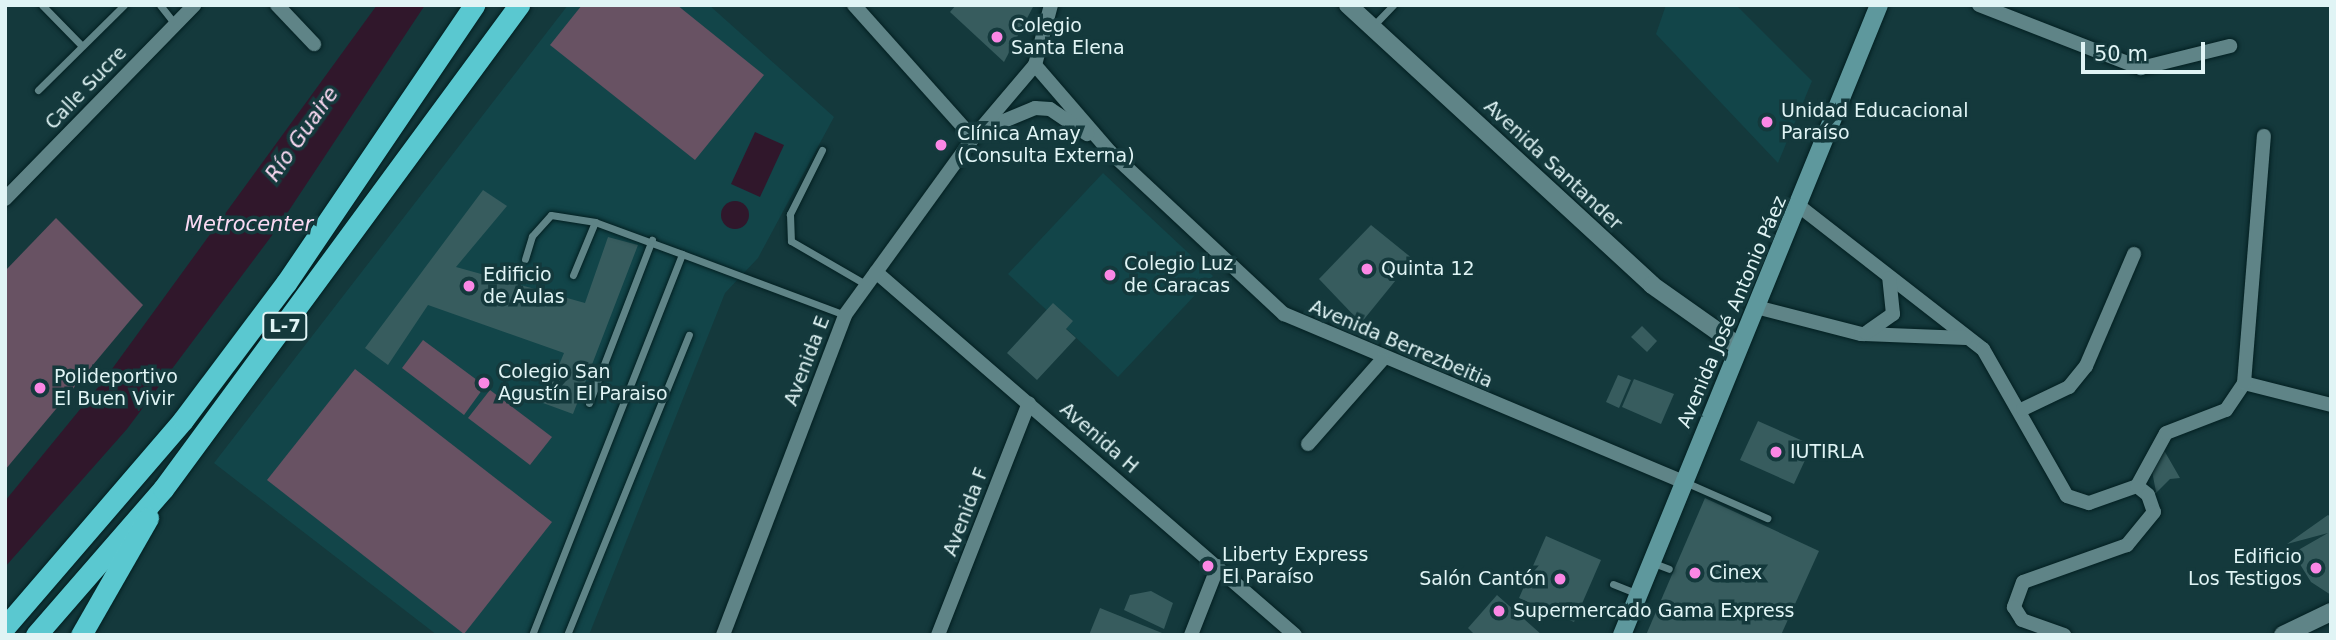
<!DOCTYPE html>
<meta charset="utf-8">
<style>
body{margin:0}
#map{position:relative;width:2336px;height:640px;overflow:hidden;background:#14393c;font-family:"DejaVu Sans",sans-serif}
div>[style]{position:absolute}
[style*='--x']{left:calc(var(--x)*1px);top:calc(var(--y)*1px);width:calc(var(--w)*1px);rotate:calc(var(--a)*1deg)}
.built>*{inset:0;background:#124549}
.green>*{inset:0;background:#685263}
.water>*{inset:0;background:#30172b}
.round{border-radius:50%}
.building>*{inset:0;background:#375c5e}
.roads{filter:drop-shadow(0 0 2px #031f21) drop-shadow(0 0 2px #031f21)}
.service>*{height:7px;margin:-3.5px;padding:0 3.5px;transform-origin:3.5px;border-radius:3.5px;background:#5f8487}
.minor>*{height:14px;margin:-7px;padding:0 7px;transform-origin:7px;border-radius:7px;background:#5f8487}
.tertiary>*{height:18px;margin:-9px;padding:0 9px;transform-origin:9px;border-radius:9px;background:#5f8487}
.secondary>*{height:18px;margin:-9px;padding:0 9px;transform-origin:9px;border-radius:9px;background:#5e989d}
.motorway>*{height:21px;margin:-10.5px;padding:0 10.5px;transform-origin:10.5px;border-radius:10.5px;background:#5ac8d0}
.dots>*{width:19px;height:19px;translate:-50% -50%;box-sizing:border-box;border:4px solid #14393c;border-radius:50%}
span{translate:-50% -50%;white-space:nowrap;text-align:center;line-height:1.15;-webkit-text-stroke:7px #14393c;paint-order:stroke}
.shield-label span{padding:2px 5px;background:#14393c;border:2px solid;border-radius:5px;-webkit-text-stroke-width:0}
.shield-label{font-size:18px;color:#e0f4f5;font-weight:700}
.poi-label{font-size:19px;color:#e0f4f5}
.left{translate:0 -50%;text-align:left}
.right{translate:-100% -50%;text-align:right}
.street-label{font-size:19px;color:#e0f4f5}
.water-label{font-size:21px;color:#fad9f2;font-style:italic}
.frame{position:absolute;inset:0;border:7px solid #e0f4f5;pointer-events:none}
.scale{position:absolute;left:2081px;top:42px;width:124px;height:32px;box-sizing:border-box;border:4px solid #e0f4f5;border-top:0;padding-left:9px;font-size:21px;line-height:24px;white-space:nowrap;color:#e0f4f5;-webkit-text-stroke:5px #14393c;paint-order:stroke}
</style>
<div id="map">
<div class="built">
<div style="clip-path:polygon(568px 5px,709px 5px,834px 117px,758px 258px,725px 293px,589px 635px,437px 635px,214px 463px)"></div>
<div style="clip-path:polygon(1666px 5px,1736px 5px,1812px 81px,1778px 163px,1656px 34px)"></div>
<div style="clip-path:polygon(1103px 173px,1213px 276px,1118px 377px,1008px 274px)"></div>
</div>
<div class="green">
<div style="clip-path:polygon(582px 5px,677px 5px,764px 75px,695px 160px,550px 45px)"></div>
<div style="clip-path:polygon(56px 218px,143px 305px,5px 470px,5px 271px)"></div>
<div style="clip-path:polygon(423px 340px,485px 386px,464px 415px,402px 368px)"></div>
<div style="clip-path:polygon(355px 369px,552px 522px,464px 634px,267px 480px)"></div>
<div style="clip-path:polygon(490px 390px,552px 437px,530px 465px,468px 418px)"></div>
</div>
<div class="water">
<div style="clip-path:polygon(377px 5px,425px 5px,276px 230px,127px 429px,5px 567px,5px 501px,104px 380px)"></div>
<div style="clip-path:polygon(755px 132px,784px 145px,760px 197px,731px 184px)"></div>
<div class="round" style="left:721px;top:201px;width:28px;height:28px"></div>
</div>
<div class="building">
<div style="clip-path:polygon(956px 5px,1034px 5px,1004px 62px,950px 12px)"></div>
<div style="clip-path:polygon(483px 190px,507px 206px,456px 267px,585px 303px,608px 237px,638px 245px,573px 414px,543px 403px,564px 353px,428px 305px,388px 365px,365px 348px)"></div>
<div style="clip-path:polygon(1371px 225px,1413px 259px,1361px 323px,1319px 279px)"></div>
<div style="clip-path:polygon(1053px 303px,1073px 321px,1066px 329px,1076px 338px,1037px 380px,1007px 353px)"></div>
<div style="clip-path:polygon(1642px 326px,1657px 341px,1647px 352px,1631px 337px)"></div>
<div style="clip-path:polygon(1618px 375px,1631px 380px,1619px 408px,1606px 402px)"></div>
<div style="clip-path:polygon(1634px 379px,1674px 394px,1661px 424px,1622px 407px)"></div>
<div style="clip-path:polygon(1758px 421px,1812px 445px,1794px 484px,1740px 460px)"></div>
<div style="clip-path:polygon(2161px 445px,2180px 478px,2170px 479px,2151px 498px,2144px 487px,2156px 492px,2151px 466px)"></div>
<div style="clip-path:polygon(1705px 498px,1819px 551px,1781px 635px,1646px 635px)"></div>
<div style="clip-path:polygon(2328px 515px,2331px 517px,2331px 595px,2311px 582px,2293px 553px,2328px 533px,2287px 544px)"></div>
<div style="clip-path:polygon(1546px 536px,1601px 560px,1574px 622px,1519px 598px)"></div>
<div style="clip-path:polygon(1151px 591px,1173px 603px,1164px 629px,1124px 610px,1130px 595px)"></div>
<div style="clip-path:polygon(1497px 595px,1542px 635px,1475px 635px,1468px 628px)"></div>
<div style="clip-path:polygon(1100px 608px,1167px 635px,1089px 635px)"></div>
</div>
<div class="roads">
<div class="service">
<div style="--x:42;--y:5;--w:57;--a:45.7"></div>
<div style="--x:160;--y:5;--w:24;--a:52"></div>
<div style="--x:1372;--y:27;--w:30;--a:-46"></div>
<div style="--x:38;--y:90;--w:121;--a:-44.7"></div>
<div style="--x:822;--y:150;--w:72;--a:116.6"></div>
<div style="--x:790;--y:214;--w:27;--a:88"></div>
<div style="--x:791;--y:241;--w:88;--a:30.1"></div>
<div style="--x:525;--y:259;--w:24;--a:-73"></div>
<div style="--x:532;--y:236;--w:28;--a:-48"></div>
<div style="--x:551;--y:215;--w:45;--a:9"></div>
<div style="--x:573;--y:275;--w:57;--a:-67.5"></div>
<div style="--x:595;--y:222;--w:93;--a:20.2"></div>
<div style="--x:589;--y:403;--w:175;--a:-68.9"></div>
<div style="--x:1685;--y:482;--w:90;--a:23.7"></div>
<div style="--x:1651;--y:562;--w:19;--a:21"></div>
<div style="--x:1613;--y:584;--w:27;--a:22"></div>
<div style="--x:532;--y:635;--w:409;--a:-68.5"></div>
<div style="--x:682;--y:254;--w:174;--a:20.5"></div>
<div style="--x:567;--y:635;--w:324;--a:-67.9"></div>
</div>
<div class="minor">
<div style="--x:277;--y:5;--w:54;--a:46.5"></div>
<div style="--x:854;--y:5;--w:178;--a:48.2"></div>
<div style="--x:1979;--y:5;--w:174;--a:21.3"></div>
<div style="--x:2141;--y:68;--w:92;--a:-13.9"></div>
<div style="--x:1035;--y:65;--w:115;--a:49.2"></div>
<div style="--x:1110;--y:152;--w:238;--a:43"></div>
<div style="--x:1284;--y:314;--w:434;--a:22.8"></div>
<div style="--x:987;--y:128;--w:52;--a:-22.6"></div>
<div style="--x:1035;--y:108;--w:15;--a:4"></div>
<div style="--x:1050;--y:109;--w:45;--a:34"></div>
<div style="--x:5;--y:199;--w:271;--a:-45.7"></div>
<div style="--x:1799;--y:206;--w:233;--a:37.9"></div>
<div style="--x:1983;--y:349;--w:169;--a:60.3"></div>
<div style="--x:2067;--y:496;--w:23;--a:18"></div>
<div style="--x:2089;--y:503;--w:51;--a:-19.5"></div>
<div style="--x:2137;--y:486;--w:14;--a:39"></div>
<div style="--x:2148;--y:495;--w:18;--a:71"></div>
<div style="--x:2154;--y:512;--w:43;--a:129.3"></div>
<div style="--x:2127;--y:545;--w:110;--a:160.4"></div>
<div style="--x:2023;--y:582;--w:27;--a:110"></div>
<div style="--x:2014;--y:607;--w:15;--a:58"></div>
<div style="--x:2022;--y:620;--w:45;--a:19.7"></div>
<div style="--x:876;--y:272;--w:554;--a:40.9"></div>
<div style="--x:1756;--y:307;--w:108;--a:14.4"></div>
<div style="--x:1861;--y:334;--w:105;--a:2.2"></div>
<div style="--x:1866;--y:333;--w:33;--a:-35"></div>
<div style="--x:1893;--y:314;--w:36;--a:-96"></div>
<div style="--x:2244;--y:383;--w:90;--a:14.2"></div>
<div style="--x:2023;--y:409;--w:51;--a:-25.6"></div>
<div style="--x:2069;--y:387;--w:27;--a:-51"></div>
<div style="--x:2086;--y:366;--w:122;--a:-66.8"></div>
<div style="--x:1308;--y:444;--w:112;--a:-48.6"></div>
<div style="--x:2137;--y:486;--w:60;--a:-61.3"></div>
<div style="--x:2166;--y:433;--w:64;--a:-21"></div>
<div style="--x:2226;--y:410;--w:32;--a:-56"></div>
<div style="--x:2244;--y:383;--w:248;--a:-85.4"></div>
<div style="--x:723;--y:635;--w:342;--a:-69.1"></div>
<div style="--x:845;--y:315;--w:218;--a:-54.1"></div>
<div style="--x:973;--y:138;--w:96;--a:-49.7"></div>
<div style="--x:1035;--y:65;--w:62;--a:-75.1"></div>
<div style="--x:938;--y:635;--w:249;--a:-68.6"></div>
<div style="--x:1191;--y:635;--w:74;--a:-68.6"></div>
</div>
<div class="tertiary">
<div style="--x:1348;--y:5;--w:413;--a:42.6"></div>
<div style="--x:1652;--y:285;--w:105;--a:35.3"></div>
<div style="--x:2283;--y:635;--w:53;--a:-25.6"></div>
</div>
<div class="secondary">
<div style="--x:1622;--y:635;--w:680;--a:-67.81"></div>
</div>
<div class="motorway">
<div style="--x:5;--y:627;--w:273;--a:-49.3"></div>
<div style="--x:183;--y:420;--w:171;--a:-53.1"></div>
<div style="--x:286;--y:283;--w:336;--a:-55.9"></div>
<div style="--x:36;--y:635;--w:194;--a:-49"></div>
<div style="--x:163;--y:489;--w:601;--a:-53.66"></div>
<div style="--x:81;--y:635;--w:135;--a:-60.2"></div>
</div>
</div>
<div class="dots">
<div style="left:997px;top:37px;background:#fb87e5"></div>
<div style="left:1767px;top:122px;background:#fb87e5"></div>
<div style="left:941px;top:145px;background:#fb87e5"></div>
<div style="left:1367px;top:269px;background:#fb87e5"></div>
<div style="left:1110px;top:275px;background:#fb87e5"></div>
<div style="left:469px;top:286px;background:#fb87e5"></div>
<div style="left:484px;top:383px;background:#fb87e5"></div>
<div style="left:40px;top:388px;background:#fb87e5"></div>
<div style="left:1776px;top:452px;background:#fb87e5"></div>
<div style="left:1208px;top:566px;background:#fb87e5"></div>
<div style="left:2316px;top:568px;background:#fb87e5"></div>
<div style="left:1695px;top:573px;background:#fb87e5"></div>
<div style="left:1560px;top:579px;background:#fb87e5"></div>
<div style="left:1499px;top:611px;background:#fb87e5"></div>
</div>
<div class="shield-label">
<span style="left:285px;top:326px">L-7</span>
</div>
<div class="poi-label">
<span class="left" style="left:1011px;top:37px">Colegio<br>Santa Elena</span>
<span class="left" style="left:1781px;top:122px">Unidad Educacional<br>Paraíso</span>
<span class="left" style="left:957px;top:145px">Clínica Amay<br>(Consulta Externa)</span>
<span class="left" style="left:1124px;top:275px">Colegio Luz<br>de Caracas</span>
<span class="left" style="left:1381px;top:269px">Quinta 12</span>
<span class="left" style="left:483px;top:286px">Edificio<br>de Aulas</span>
<span class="left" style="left:498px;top:383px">Colegio San<br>Agustín El Paraiso</span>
<span class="left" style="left:54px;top:388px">Polideportivo<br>El Buen Vivir</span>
<span class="left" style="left:1790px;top:452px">IUTIRLA</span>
<span class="left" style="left:1222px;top:566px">Liberty Express<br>El Paraíso</span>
<span class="right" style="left:2302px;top:568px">Edificio<br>Los Testigos</span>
<span class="left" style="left:1709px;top:573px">Cinex</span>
<span class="right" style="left:1546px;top:579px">Salón Cantón</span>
<span class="left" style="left:1513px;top:611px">Supermercado Gama Express</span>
</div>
<div class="street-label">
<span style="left:86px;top:88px;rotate:-46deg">Calle Sucre</span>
<span style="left:1553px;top:165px;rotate:43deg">Avenida Santander</span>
<span style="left:1732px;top:312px;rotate:-67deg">Avenida José Antonio Páez</span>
<span style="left:1401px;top:344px;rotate:23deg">Avenida Berrezbeitia</span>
<span style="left:807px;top:361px;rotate:-69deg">Avenida E</span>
<span style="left:1099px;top:438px;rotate:41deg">Avenida H</span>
<span style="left:966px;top:512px;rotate:-69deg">Avenida F</span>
</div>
<div class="water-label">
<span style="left:302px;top:134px;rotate:-55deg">Río Guaire</span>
<span style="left:249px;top:224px">Metrocenter</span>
</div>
<div class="frame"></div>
<div class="scale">50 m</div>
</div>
